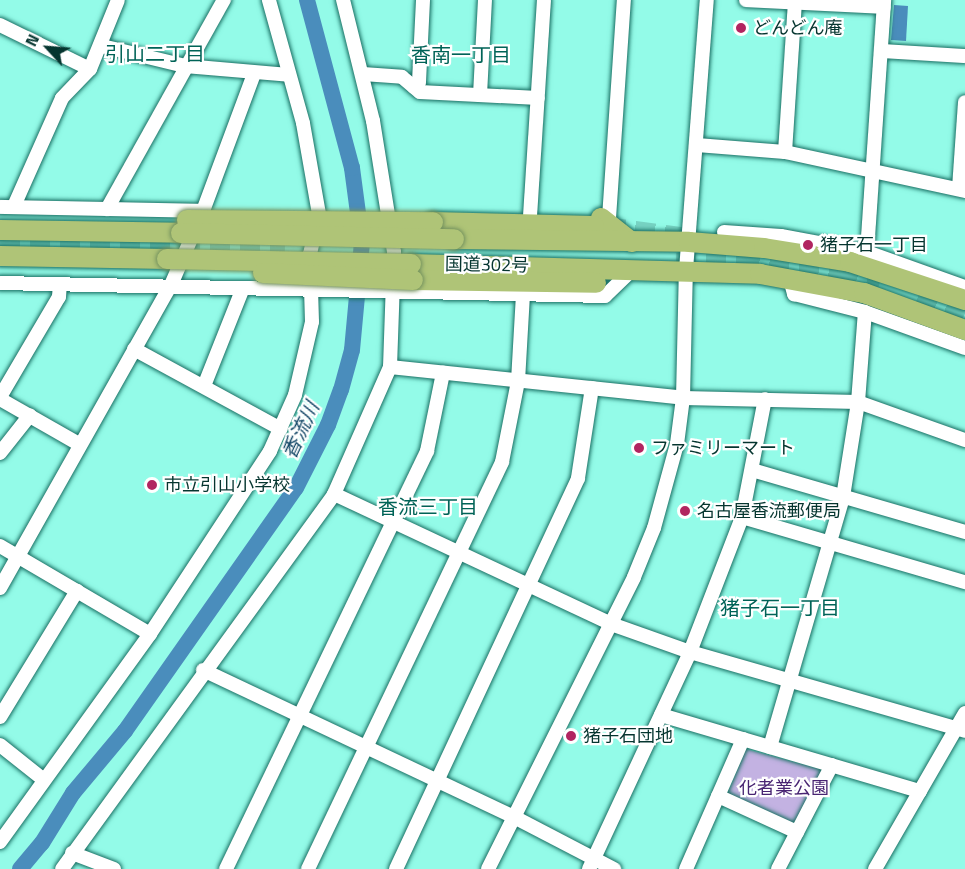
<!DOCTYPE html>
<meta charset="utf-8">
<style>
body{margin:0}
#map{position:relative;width:965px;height:869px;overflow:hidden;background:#93fbe8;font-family:"Titillium Web","Noto Sans JP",sans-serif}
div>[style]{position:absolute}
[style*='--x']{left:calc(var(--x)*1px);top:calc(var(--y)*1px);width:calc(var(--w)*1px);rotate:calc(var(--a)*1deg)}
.green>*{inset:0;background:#c3b2e2}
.water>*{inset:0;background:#4a8dbc}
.river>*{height:16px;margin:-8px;padding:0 8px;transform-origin:8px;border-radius:8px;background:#4a8dbc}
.highway-tunnel>*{height:20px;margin-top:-10px;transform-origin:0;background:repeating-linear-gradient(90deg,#77d3c3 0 20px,transparent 0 30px)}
.roads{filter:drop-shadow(0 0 2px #196f63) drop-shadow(0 0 2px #196f63)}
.minor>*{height:14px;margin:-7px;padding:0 7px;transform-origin:7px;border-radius:7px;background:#fff}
.highway>*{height:20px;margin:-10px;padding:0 10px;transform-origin:10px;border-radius:10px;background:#afc477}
.bridges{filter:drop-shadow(0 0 2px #74925e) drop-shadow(0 0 2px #74925e)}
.highway-bridge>*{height:20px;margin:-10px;padding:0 10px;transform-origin:10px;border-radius:10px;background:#afc477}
.dots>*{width:16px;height:16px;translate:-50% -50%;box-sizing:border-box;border:3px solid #fff;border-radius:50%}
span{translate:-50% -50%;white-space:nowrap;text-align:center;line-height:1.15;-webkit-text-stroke:4.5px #fff;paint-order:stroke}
.poi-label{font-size:18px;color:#05352f}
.left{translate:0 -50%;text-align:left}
.street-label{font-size:18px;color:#05352f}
.park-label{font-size:18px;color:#482472}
.neighbourhood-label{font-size:20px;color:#006357}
.water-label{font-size:20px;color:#134767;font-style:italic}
.north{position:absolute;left:18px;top:18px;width:60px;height:60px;-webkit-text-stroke:4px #fff;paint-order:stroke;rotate:296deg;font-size:16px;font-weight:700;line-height:24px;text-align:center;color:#05352f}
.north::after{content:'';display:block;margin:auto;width:21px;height:27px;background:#05352f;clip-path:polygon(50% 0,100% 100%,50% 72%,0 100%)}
</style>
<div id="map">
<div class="green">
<div style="clip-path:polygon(746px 749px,823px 770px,795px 825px,727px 795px)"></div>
</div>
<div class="water">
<div style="clip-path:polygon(894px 5px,908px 6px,906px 41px,891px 40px)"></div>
</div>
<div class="river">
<div style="--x:20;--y:869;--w:34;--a:-50"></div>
<div style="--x:42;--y:843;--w:59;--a:-58.2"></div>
<div style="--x:73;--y:793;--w:81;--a:-50"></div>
<div style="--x:125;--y:731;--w:297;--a:-54.9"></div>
<div style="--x:296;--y:488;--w:71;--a:-63.1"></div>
<div style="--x:328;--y:425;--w:37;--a:-70"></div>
<div style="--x:341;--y:390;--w:41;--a:-74.6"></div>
<div style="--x:352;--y:350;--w:107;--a:-84.7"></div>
<div style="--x:362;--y:243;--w:76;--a:-97.6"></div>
<div style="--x:352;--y:168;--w:174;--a:-105"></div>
</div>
<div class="highway-tunnel">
<div style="--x:605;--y:227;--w:85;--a:7.5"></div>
<div style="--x:0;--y:240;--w:285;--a:1"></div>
<div style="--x:740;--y:256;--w:100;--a:7.5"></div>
<div style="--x:839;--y:269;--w:43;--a:16.3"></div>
<div style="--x:676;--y:263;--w:79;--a:1.5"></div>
<div style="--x:919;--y:294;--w:50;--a:22.4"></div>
</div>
<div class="roads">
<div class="minor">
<div style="--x:746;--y:0;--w:138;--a:2.9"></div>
<div style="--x:0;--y:25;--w:100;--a:26.1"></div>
<div style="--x:102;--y:46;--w:85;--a:13.5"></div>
<div style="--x:185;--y:66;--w:104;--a:4.9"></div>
<div style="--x:881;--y:51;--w:84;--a:3.4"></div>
<div style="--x:363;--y:74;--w:39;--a:4"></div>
<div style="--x:402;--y:77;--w:23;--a:40"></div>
<div style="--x:420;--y:92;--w:118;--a:2.9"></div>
<div style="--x:414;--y:87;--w:7;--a:-45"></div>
<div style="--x:419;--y:82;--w:82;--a:-87.2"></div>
<div style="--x:480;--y:95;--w:95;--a:-87"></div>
<div style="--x:697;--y:145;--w:88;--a:4.5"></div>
<div style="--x:785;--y:152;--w:184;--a:12.2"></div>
<div style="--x:785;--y:152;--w:152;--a:-86.2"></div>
<div style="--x:959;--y:188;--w:86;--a:-86"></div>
<div style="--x:14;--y:206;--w:118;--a:-66"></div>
<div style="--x:62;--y:98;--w:40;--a:-46"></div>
<div style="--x:90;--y:69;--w:74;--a:-67.9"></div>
<div style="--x:0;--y:207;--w:202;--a:1.1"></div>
<div style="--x:107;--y:209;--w:240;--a:-60.8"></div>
<div style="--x:530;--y:216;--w:216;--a:-86.3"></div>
<div style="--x:599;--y:218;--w:10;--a:0"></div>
<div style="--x:609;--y:218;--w:219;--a:-86.1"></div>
<div style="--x:724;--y:232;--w:57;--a:4"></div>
<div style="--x:781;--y:236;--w:87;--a:10.5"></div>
<div style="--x:867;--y:252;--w:104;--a:19.7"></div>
<div style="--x:867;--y:252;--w:253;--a:-86.1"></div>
<div style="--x:790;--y:279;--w:16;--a:75"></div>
<div style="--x:794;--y:294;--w:73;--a:14.2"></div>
<div style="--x:865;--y:312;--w:106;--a:19.8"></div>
<div style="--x:0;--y:283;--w:605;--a:1.23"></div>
<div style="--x:605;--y:296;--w:39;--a:-44"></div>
<div style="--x:134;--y:349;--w:167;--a:28.6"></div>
<div style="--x:390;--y:367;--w:295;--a:6"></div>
<div style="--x:683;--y:398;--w:175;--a:1.3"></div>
<div style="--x:858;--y:402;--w:114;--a:19.6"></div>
<div style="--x:204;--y:386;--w:105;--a:-68.3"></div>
<div style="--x:0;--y:397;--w:116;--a:-59.5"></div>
<div style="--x:59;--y:297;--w:13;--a:-86"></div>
<div style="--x:0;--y:399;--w:91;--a:29.7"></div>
<div style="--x:0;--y:453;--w:48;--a:-51.7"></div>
<div style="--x:752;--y:470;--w:222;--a:16.2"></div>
<div style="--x:334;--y:494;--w:306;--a:25.1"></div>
<div style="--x:611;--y:624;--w:84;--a:19.5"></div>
<div style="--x:690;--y:652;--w:286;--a:16"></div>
<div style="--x:742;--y:517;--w:232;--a:16.3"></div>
<div style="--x:0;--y:546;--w:174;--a:30.4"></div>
<div style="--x:0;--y:588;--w:348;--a:-60.6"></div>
<div style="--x:171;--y:285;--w:81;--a:-66.6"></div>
<div style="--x:203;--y:211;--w:146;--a:-69.6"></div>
<div style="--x:203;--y:670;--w:344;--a:25.3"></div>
<div style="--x:514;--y:817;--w:113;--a:27.5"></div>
<div style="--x:661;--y:715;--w:270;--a:16.4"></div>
<div style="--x:0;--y:717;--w:148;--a:-58.6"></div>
<div style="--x:0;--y:745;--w:56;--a:38.5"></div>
<div style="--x:770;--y:747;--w:260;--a:-73.7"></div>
<div style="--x:843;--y:497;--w:96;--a:-81"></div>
<div style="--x:858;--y:402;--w:90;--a:-85.6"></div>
<div style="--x:718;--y:796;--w:87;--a:24.5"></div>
<div style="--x:0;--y:842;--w:256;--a:-54.2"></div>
<div style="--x:150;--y:634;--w:219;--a:-56.7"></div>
<div style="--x:270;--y:451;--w:61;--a:-65.9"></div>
<div style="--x:295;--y:395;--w:75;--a:-76.9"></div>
<div style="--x:312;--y:322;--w:68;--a:-91.7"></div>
<div style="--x:310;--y:254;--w:41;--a:-77.3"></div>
<div style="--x:319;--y:214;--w:92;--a:-100"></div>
<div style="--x:303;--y:123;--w:128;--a:-105.5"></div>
<div style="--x:72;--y:853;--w:45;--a:20.9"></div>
<div style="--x:62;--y:869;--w:463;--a:-54"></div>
<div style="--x:334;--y:494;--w:139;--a:-66.2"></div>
<div style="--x:390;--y:367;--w:115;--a:-88"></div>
<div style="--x:394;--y:252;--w:133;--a:-99.1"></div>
<div style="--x:373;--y:121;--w:125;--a:-103.9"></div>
<div style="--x:226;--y:869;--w:464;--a:-64.3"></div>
<div style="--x:427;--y:451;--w:80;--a:-78.4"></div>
<div style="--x:308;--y:869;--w:451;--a:-64.5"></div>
<div style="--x:502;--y:462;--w:83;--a:-78.8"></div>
<div style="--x:518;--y:381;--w:87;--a:-86.7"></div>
<div style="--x:396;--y:869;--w:431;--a:-65"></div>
<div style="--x:578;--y:478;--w:91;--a:-81.2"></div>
<div style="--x:488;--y:869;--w:326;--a:-63.4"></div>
<div style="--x:634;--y:577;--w:53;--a:-67.8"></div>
<div style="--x:654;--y:528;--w:87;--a:-74.7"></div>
<div style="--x:677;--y:444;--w:46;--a:-82.6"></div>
<div style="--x:683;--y:398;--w:128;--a:-88.7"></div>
<div style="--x:686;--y:270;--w:271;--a:-85.6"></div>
<div style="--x:589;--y:869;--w:239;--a:-65"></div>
<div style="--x:690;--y:652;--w:145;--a:-68.9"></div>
<div style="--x:742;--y:517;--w:120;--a:-79"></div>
<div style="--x:686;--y:869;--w:142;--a:-66.3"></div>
<div style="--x:778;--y:869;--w:117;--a:-62.6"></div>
<div style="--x:875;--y:869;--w:180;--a:-60"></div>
</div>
<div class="highway">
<div style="--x:601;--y:218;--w:39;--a:38"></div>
<div style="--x:433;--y:222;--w:161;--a:1.4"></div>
<div style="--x:0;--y:230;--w:181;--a:0.9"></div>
<div style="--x:454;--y:239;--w:235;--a:0.7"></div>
<div style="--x:689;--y:242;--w:75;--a:4.6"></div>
<div style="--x:764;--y:248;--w:87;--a:9.2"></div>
<div style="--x:850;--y:262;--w:121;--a:18.3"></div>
<div style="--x:0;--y:256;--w:167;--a:1"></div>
<div style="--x:411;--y:264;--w:349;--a:1.6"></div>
<div style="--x:760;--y:274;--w:106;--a:10.4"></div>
<div style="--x:864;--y:293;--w:108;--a:20.1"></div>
<div style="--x:413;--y:280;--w:183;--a:0.9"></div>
</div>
</div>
<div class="bridges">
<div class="highway-bridge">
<div style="--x:187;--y:220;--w:246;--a:0.5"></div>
<div style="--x:181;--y:233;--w:273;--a:1.3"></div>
<div style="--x:167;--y:259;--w:244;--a:1.2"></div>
<div style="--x:263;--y:273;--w:150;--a:2.7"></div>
</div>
</div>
<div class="dots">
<div style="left:741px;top:28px;background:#b12560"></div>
<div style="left:808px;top:245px;background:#b12560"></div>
<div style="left:639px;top:448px;background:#b12560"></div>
<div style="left:152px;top:485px;background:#b12560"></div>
<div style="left:685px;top:511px;background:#b12560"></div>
<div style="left:571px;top:736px;background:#b12560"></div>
</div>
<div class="poi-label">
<span class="left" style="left:753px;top:28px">どんどん庵</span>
<span class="left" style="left:820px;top:245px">猪子石一丁目</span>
<span class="left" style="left:651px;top:448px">ファミリーマート</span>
<span class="left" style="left:164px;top:485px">市立引山小学校</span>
<span class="left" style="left:697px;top:511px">名古屋香流郵便局</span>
<span class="left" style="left:583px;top:736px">猪子石団地</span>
</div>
<div class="street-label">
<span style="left:487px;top:265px;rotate:1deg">国道302号</span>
</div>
<div class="park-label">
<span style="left:784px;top:788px">化者業公園</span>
</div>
<div class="neighbourhood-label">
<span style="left:155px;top:53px">引山二丁目</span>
<span style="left:461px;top:54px">香南一丁目</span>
<span style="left:428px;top:506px">香流三丁目</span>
<span style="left:780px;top:607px">猪子石一丁目</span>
</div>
<div class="water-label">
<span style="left:300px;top:430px;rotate:-65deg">香流川</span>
</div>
<div class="north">N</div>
</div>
